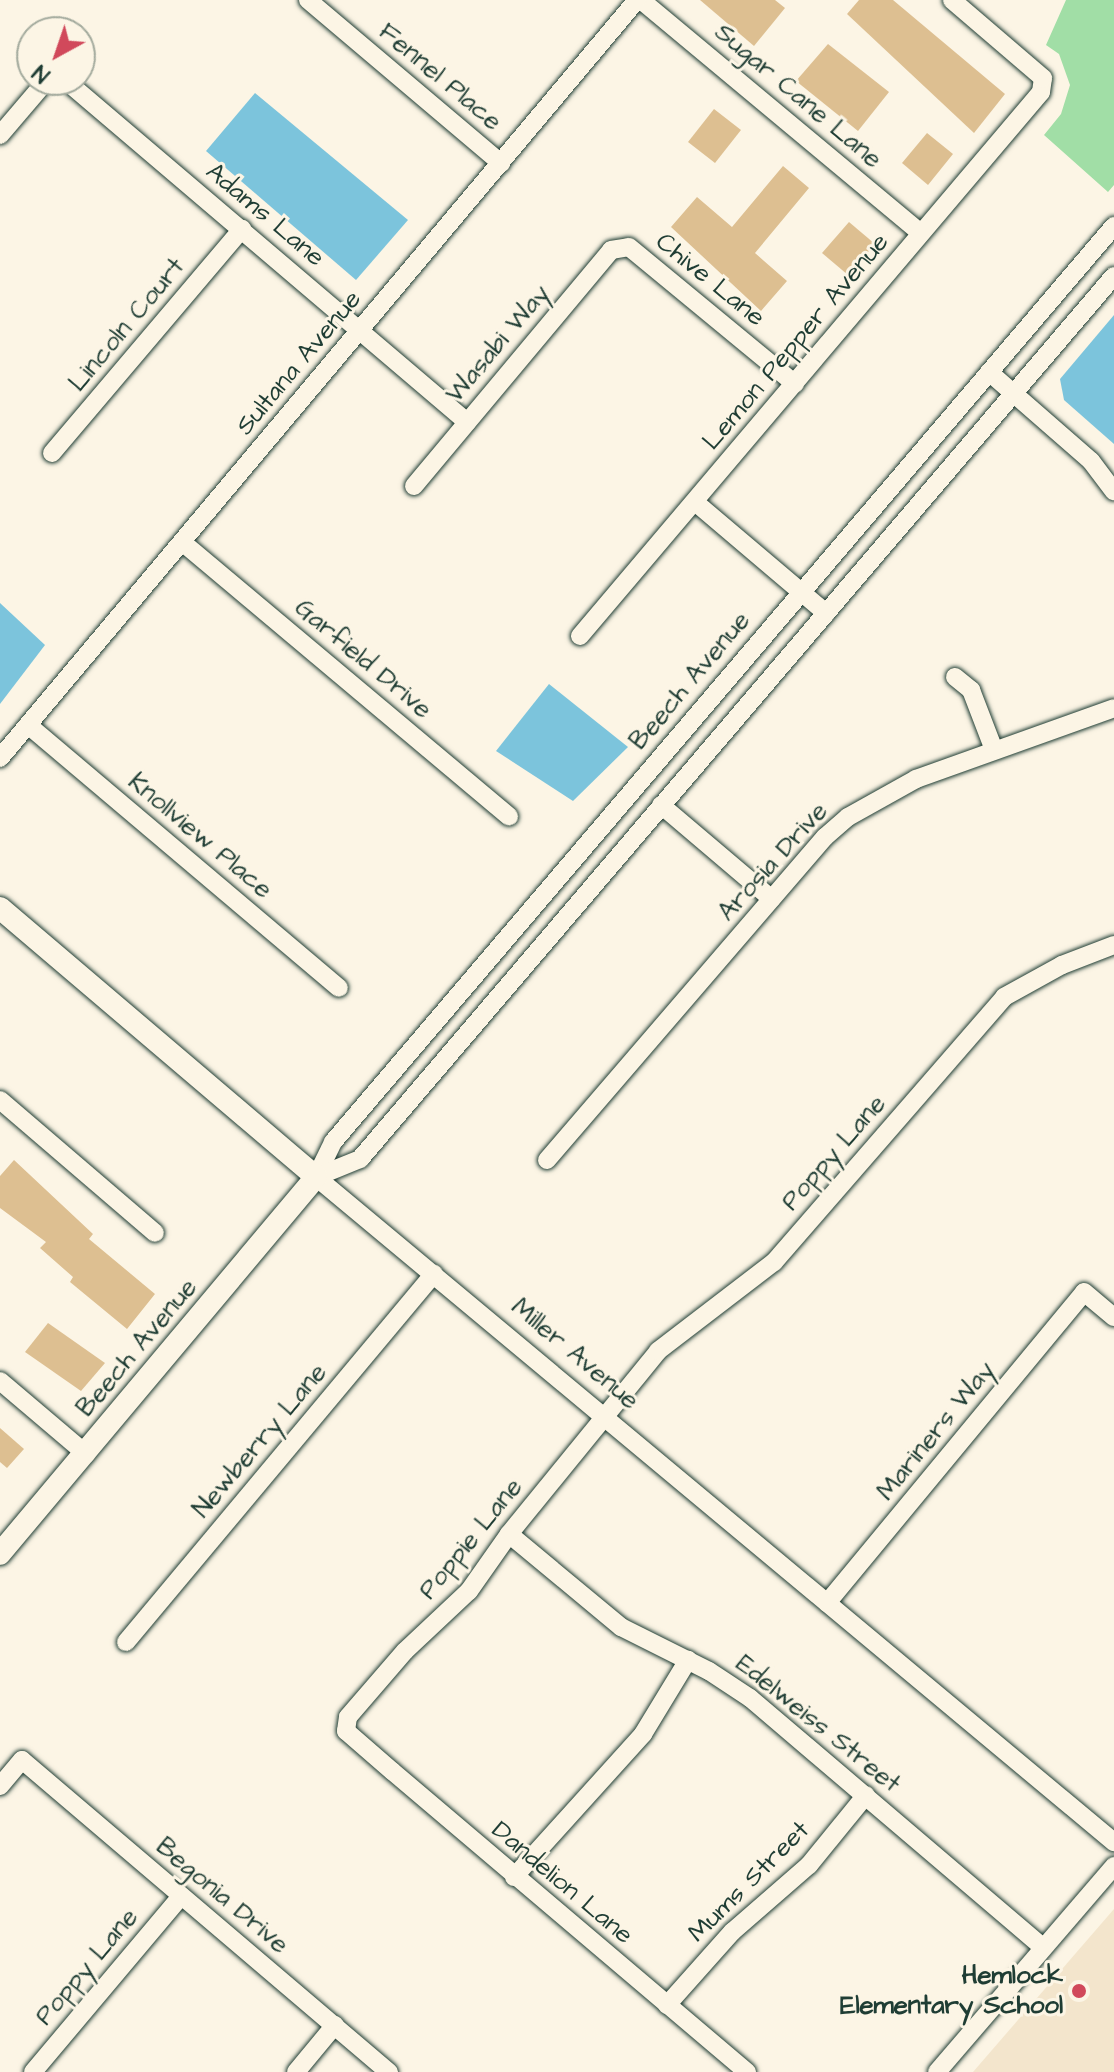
<!DOCTYPE html>
<style>
body{margin:0}
#map{position:relative;width:1114px;height:2072px;overflow:hidden;background:#fcf5e5;font-family:"Architects Daughter",sans-serif}
div>[style]{position:absolute}
[style*='--x']{left:calc(var(--x)*1px);top:calc(var(--y)*1px);width:calc(var(--w)*1px);rotate:calc(var(--a)*1deg)}
.built>*{inset:0;background:#f3e5cc}
.green>*{inset:0;background:#a1dea6}
.water>*{inset:0;background:#7cc4dc}
.building>*{inset:0;background:#ddbf91}
.roads{filter:drop-shadow(0 0 2px #1f3d34) drop-shadow(0 0 2px #1f3d34)}
.minor>*{height:18px;margin:-9px;padding:0 9px;transform-origin:9px;border-radius:9px;background:#fcf5e5}
.tertiary>*{height:22px;margin:-11px;padding:0 11px;transform-origin:11px;border-radius:11px;background:#fcf5e5}
.dots>*{width:22px;height:22px;translate:-50% -50%;box-sizing:border-box;border:4px solid #fcf5e5;border-radius:50%}
span{translate:-50% -50%;white-space:nowrap;text-align:center;line-height:1.15;-webkit-text-stroke:6px #fcf5e5;paint-order:stroke}
.street-label{font-size:26px;color:#1f3d34}
.poi-label{font-size:26px;color:#1f3d34;font-weight:700}
.right{translate:-100% -50%;text-align:right}
.north{position:absolute;left:16px;top:16px;width:80px;height:80px;box-sizing:border-box;background:#fcf5e5;border:2px solid #a4ab9e;border-radius:50%;rotate:220deg;font-size:22px;font-weight:700;line-height:32px;text-align:center;color:#1f3d34}
.north::after{content:'';display:block;margin:auto;width:28px;height:36px;background:#d1495b;clip-path:polygon(50% 0,100% 100%,50% 72%,0 100%)}
</style>
<div id="map">
<div class="built">
<div style="clip-path:polygon(1114px 1909px,1114px 2072px,973px 2072px)"></div>
</div>
<div class="green">
<div style="clip-path:polygon(1066px 0,1114px 0,1114px 185px,1108px 192px,1044px 135px,1061px 114px,1070px 85px,1059px 54px,1046px 45px)"></div>
</div>
<div class="water">
<div style="clip-path:polygon(255px 93px,408px 220px,356px 280px,206px 151px)"></div>
<div style="clip-path:polygon(1114px 315px,1114px 444px,1064px 400px,1060px 379px)"></div>
<div style="clip-path:polygon(0 603px,45px 645px,0 704px)"></div>
<div style="clip-path:polygon(549px 684px,628px 747px,573px 801px,496px 751px)"></div>
</div>
<div class="building">
<div style="clip-path:polygon(700px 0,775px 0,785px 8px,754px 46px)"></div>
<div style="clip-path:polygon(859px 0,893px 0,1005px 94px,974px 133px,847px 14px)"></div>
<div style="clip-path:polygon(828px 44px,889px 92px,858px 131px,796px 81px)"></div>
<div style="clip-path:polygon(714px 109px,741px 130px,715px 163px,688px 142px)"></div>
<div style="clip-path:polygon(927px 133px,953px 154px,928px 185px,902px 163px)"></div>
<div style="clip-path:polygon(783px 166px,809px 188px,755px 253px,787px 281px,761px 311px,671px 227px,697px 197px,732px 227px)"></div>
<div style="clip-path:polygon(849px 222px,875px 244px,848px 275px,822px 253px)"></div>
<div style="clip-path:polygon(14px 1160px,93px 1234px,89px 1239px,155px 1294px,127px 1329px,70px 1282px,73px 1277px,40px 1248px,46px 1242px,0 1208px,0 1176px)"></div>
<div style="clip-path:polygon(48px 1323px,105px 1363px,81px 1391px,25px 1352px)"></div>
<div style="clip-path:polygon(0 1428px,24px 1449px,7px 1468px,0 1462px)"></div>
</div>
<div class="roads">
<div class="minor">
<div style="--x:308;--y:0;--w:253;--a:40.2"></div>
<div style="--x:641;--y:0;--w:364;--a:39.8"></div>
<div style="--x:65;--y:80;--w:528;--a:40.39"></div>
<div style="--x:0;--y:135;--w:72;--a:-49.5"></div>
<div style="--x:989;--y:372;--w:135;--a:41.1"></div>
<div style="--x:1091;--y:461;--w:38;--a:53"></div>
<div style="--x:52;--y:453;--w:294;--a:-49.7"></div>
<div style="--x:414;--y:486;--w:307;--a:-50.1"></div>
<div style="--x:611;--y:250;--w:18;--a:-9"></div>
<div style="--x:629;--y:247;--w:215;--a:39.5"></div>
<div style="--x:695;--y:502;--w:172;--a:40.3"></div>
<div style="--x:182;--y:542;--w:427;--a:40"></div>
<div style="--x:580;--y:636;--w:713;--a:-49.72"></div>
<div style="--x:1041;--y:92;--w:14;--a:-82"></div>
<div style="--x:1043;--y:78;--w:120;--a:-139.4"></div>
<div style="--x:955;--y:677;--w:21;--a:39"></div>
<div style="--x:971;--y:690;--w:64;--a:69"></div>
<div style="--x:28;--y:725;--w:407;--a:40.2"></div>
<div style="--x:0;--y:758;--w:990;--a:-49.96"></div>
<div style="--x:661;--y:805;--w:145;--a:40.3"></div>
<div style="--x:0;--y:1100;--w:204;--a:40.6"></div>
<div style="--x:547;--y:1160;--w:426;--a:-49.3"></div>
<div style="--x:825;--y:837;--w:30;--a:-41"></div>
<div style="--x:848;--y:817;--w:78;--a:-29.2"></div>
<div style="--x:916;--y:779;--w:210;--a:-19.7"></div>
<div style="--x:316;--y:1177;--w:39;--a:-64"></div>
<div style="--x:333;--y:1142;--w:1204;--a:-49.55"></div>
<div style="--x:316;--y:1177;--w:48;--a:-22.2"></div>
<div style="--x:360;--y:1159;--w:1161;--a:-49.51"></div>
<div style="--x:316;--y:1177;--w:1039;--a:39.81"></div>
<div style="--x:0;--y:1381;--w:113;--a:40.3"></div>
<div style="--x:509;--y:1534;--w:146;--a:39.7"></div>
<div style="--x:621;--y:1627;--w:98;--a:26.6"></div>
<div style="--x:709;--y:1671;--w:49;--a:33.4"></div>
<div style="--x:750;--y:1698;--w:385;--a:40.4"></div>
<div style="--x:827;--y:1603;--w:403;--a:-50.4"></div>
<div style="--x:1084;--y:1292;--w:39;--a:40"></div>
<div style="--x:126;--y:1642;--w:480;--a:-50.1"></div>
<div style="--x:0;--y:1786;--w:34;--a:-50"></div>
<div style="--x:22;--y:1760;--w:482;--a:40.4"></div>
<div style="--x:514;--y:1877;--w:193;--a:-47.9"></div>
<div style="--x:643;--y:1734;--w:87;--a:-58.7"></div>
<div style="--x:667;--y:2005;--w:98;--a:-48.3"></div>
<div style="--x:732;--y:1932;--w:102;--a:-41"></div>
<div style="--x:809;--y:1865;--w:90;--a:-50.8"></div>
<div style="--x:33;--y:2072;--w:230;--a:-49.9"></div>
<div style="--x:296;--y:2072;--w:61;--a:-50.3"></div>
<div style="--x:747;--y:2072;--w:465;--a:-139.7"></div>
<div style="--x:392;--y:1771;--w:61;--a:-139"></div>
<div style="--x:346;--y:1731;--w:14;--a:-82"></div>
<div style="--x:348;--y:1717;--w:87;--a:-49.2"></div>
<div style="--x:405;--y:1651;--w:88;--a:-43.2"></div>
<div style="--x:469;--y:1591;--w:70;--a:-54.9"></div>
<div style="--x:509;--y:1534;--w:236;--a:-50.8"></div>
<div style="--x:658;--y:1351;--w:146;--a:-37.5"></div>
<div style="--x:774;--y:1262;--w:351;--a:-49"></div>
<div style="--x:1004;--y:997;--w:66;--a:-28.9"></div>
<div style="--x:1062;--y:965;--w:56;--a:-21"></div>
<div style="--x:937;--y:2072;--w:272;--a:-49.3"></div>
</div>
<div class="tertiary">
<div style="--x:0;--y:908;--w:415;--a:40.4"></div>
<div style="--x:316;--y:1177;--w:492;--a:130"></div>
</div>
</div>
<div class="dots">
<div style="left:1079px;top:1991px;background:#d1495b"></div>
</div>
<div class="street-label">
<span style="left:440px;top:77px;rotate:40deg">Fennel Place</span>
<span style="left:798px;top:96px;rotate:40deg">Sugar Cane Lane</span>
<span style="left:265px;top:215px;rotate:40deg">Adams Lane</span>
<span style="left:710px;top:280px;rotate:39deg">Chive Lane</span>
<span style="left:127px;top:325px;rotate:-50deg">Lincoln Court</span>
<span style="left:796px;top:342px;rotate:-50deg">Lemon Pepper Avenue</span>
<span style="left:498px;top:344px;rotate:-50deg">Wasabi Way</span>
<span style="left:299px;top:363px;rotate:-50deg">Sultana Avenue</span>
<span style="left:363px;top:659px;rotate:40deg">Garfield Drive</span>
<span style="left:690px;top:681px;rotate:-50deg">Beech Avenue</span>
<span style="left:200px;top:836px;rotate:40deg">Knollview Place</span>
<span style="left:773px;top:862px;rotate:-48deg">Arosia Drive</span>
<span style="left:834px;top:1153px;rotate:-49deg">Poppy Lane</span>
<span style="left:137px;top:1348px;rotate:-50deg">Beech Avenue</span>
<span style="left:575px;top:1354px;rotate:40deg">Miller Avenue</span>
<span style="left:936px;top:1431px;rotate:-51deg">Mariners Way</span>
<span style="left:260px;top:1441px;rotate:-50deg">Newberry Lane</span>
<span style="left:471px;top:1539px;rotate:-51deg">Poppie Lane</span>
<span style="left:818px;top:1724px;rotate:39deg">Edelweiss Street</span>
<span style="left:749px;top:1882px;rotate:-45deg">Mums Street</span>
<span style="left:562px;top:1883px;rotate:40deg">Dandelion Lane</span>
<span style="left:222px;top:1896px;rotate:40deg">Begonia Drive</span>
<span style="left:87px;top:1967px;rotate:-50deg">Poppy Lane</span>
</div>
<div class="poi-label">
<span class="right" style="left:1063px;top:1991px">Hemlock<br>Elementary School</span>
</div>
<div class="north">N</div>
</div>
